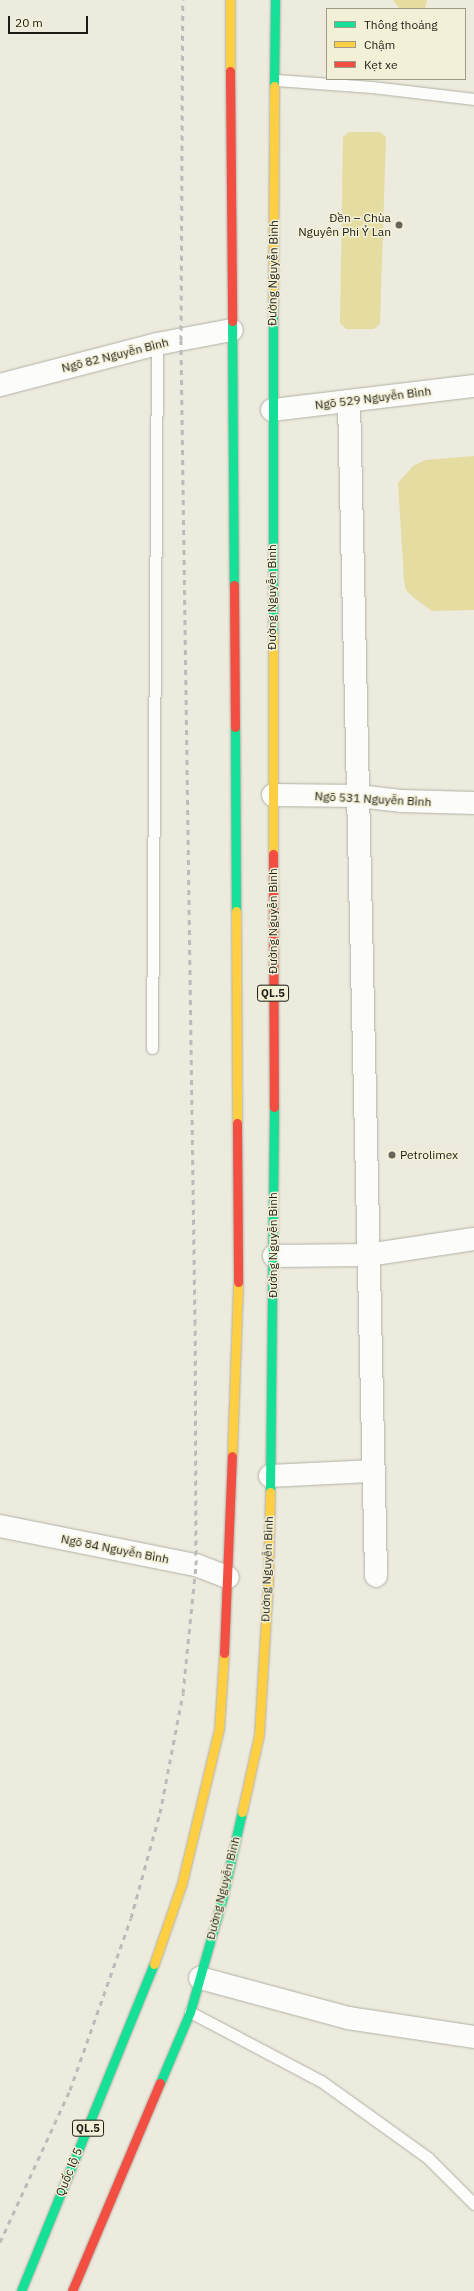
<!DOCTYPE html>
<meta charset="utf-8">
<style>
body{margin:0}
#map{position:relative;width:474px;height:2291px;overflow:hidden;background:#edebde;font-family:"IBM Plex Sans",sans-serif}
div>[style]{position:absolute}
[style*='--x']{left:calc(var(--x)*1px);top:calc(var(--y)*1px);width:calc(var(--w)*1px);rotate:calc(var(--a)*1deg)}
.water>*{inset:0;background:#e5dca1}
.roads{filter:drop-shadow(0 0 1px #b1b0a5) drop-shadow(0 0 1px #b1b0a5)}
.lane>*{height:11px;margin:-5.5px;padding:0 5.5px;transform-origin:5.5px;border-radius:5.5px;background:#fcfcfa}
.street>*{height:22px;margin:-11px;padding:0 11px;transform-origin:11px;border-radius:11px;background:#fcfcfa}
.fast>*{height:9px;margin:-4.5px;padding:0 4.5px;transform-origin:4.5px;border-radius:4.5px;background:#16e098}
.slow>*{height:9px;margin:-4.5px;padding:0 4.5px;transform-origin:4.5px;border-radius:4.5px;background:#ffcf43}
.jam>*{height:9px;margin:-4.5px;padding:0 4.5px;transform-origin:4.5px;border-radius:4.5px;background:#f24e42}
.rail>*{height:3px;margin-top:-1.5px;transform-origin:0;background:repeating-linear-gradient(90deg,#bcbbb9 0 5px,transparent 0 10px)}
.dots>*{width:11px;height:11px;translate:-50% -50%;box-sizing:border-box;border:2px solid #f3f0d8;border-radius:50%}
span{translate:-50% -50%;white-space:nowrap;text-align:center;line-height:1.15;-webkit-text-stroke:3px #f3f0d8;paint-order:stroke}
.shield-label span{padding:1px 3px;background:#f3f0d8;border:1px solid;border-radius:3px;-webkit-text-stroke-width:0}
.shield-label{font-size:11px;color:#1d1c14;font-weight:700}
.poi-label{font-size:12px;color:#1d1c14}
.right{translate:-100% -50%;text-align:right}
.left{translate:0 -50%;text-align:left}
.street-label{font-size:12px;color:#1d1c14}
.legend{position:absolute;left:326px;top:8px;width:140px;height:72px;box-sizing:border-box;background:#f3f0d8;border:1px solid #9d9b8a;margin:0;padding:5px 7px;list-style:none;font-size:12px;color:#1d1c14}
.legend li{display:flex;align-items:center;gap:8px;height:20px}
.legend b{width:20px;border:1px solid #9d9b8a}
.scale{position:absolute;left:8px;top:16px;width:80px;height:18px;box-sizing:border-box;border:2px solid #1d1c14;border-top:0;padding-left:5px;font-size:12px;line-height:14px;white-space:nowrap;color:#1d1c14;-webkit-text-stroke:3px #f3f0d8;paint-order:stroke}
</style>
<div id="map">
<div class="water">
<div style="clip-path:polygon(393px 0,427px 0,425px 9px,400px 9px)"></div>
<div style="clip-path:polygon(349px 132px,380px 132px,386px 137px,380px 324px,374px 329px,346px 329px,340px 323px,343px 137px)"></div>
<div style="clip-path:polygon(474px 456px,474px 610px,432px 611px,413px 597px,406px 590px,404px 580px,398px 483px,413px 466px,425px 460px)"></div>
</div>
<div class="roads">
<div class="lane">
<div style="--x:276;--y:80;--w:96;--a:4.2"></div>
<div style="--x:372;--y:87;--w:103;--a:6.7"></div>
<div style="--x:152;--y:1048;--w:704;--a:-89.59"></div>
<div style="--x:190;--y:2012;--w:148;--a:27.8"></div>
<div style="--x:321;--y:2081;--w:132;--a:35.7"></div>
<div style="--x:428;--y:2158;--w:65;--a:45"></div>
</div>
<div class="street">
<div style="--x:0;--y:385;--w:162;--a:-14.6"></div>
<div style="--x:157;--y:344;--w:76;--a:-10.6"></div>
<div style="--x:349;--y:401;--w:1175;--a:88.68"></div>
<div style="--x:272;--y:410;--w:203;--a:-6.8"></div>
<div style="--x:273;--y:795;--w:85;--a:0.7"></div>
<div style="--x:358;--y:796;--w:43;--a:6.6"></div>
<div style="--x:401;--y:801;--w:73;--a:1.6"></div>
<div style="--x:274;--y:1256;--w:94;--a:-0.6"></div>
<div style="--x:368;--y:1255;--w:107;--a:-8.6"></div>
<div style="--x:270;--y:1476;--w:104;--a:-2.8"></div>
<div style="--x:0;--y:1526;--w:200;--a:11.3"></div>
<div style="--x:196;--y:1565;--w:34;--a:21"></div>
<div style="--x:200;--y:1978;--w:153;--a:15.1"></div>
<div style="--x:348;--y:2018;--w:127;--a:8.6"></div>
</div>
<div class="fast">
<div style="--x:274;--y:86;--w:86;--a:-89.3"></div>
<div style="--x:232;--y:321;--w:264;--a:89.6"></div>
<div style="--x:273;--y:635;--w:327;--a:-90"></div>
<div style="--x:235;--y:727;--w:184;--a:89.7"></div>
<div style="--x:270;--y:1492;--w:385;--a:-89.4"></div>
<div style="--x:160;--y:2083;--w:77;--a:-67.1"></div>
<div style="--x:190;--y:2012;--w:121;--a:-74.1"></div>
<div style="--x:223;--y:1896;--w:86;--a:-77.3"></div>
<div style="--x:21;--y:2291;--w:353;--a:-67.9"></div>
</div>
<div class="slow">
<div style="--x:230;--y:0;--w:71;--a:90"></div>
<div style="--x:273;--y:308;--w:222;--a:-89.7"></div>
<div style="--x:273;--y:635;--w:219;--a:90"></div>
<div style="--x:236;--y:911;--w:212;--a:89.7"></div>
<div style="--x:232;--y:1456;--w:174;--a:-88"></div>
<div style="--x:242;--y:1812;--w:79;--a:-77.6"></div>
<div style="--x:259;--y:1735;--w:152;--a:-86.6"></div>
<div style="--x:268;--y:1583;--w:91;--a:-88.7"></div>
<div style="--x:154;--y:1964;--w:86;--a:-70.9"></div>
<div style="--x:182;--y:1883;--w:158;--a:-76.5"></div>
<div style="--x:219;--y:1729;--w:76;--a:-86.2"></div>
</div>
<div class="jam">
<div style="--x:230;--y:71;--w:250;--a:89.5"></div>
<div style="--x:234;--y:585;--w:142;--a:89.6"></div>
<div style="--x:273;--y:854;--w:253;--a:89.8"></div>
<div style="--x:237;--y:1123;--w:159;--a:89.6"></div>
<div style="--x:224;--y:1653;--w:197;--a:-87.7"></div>
<div style="--x:72;--y:2291;--w:226;--a:-67.1"></div>
</div>
</div>
<div class="rail">
<div style="--x:0;--y:2242;--w:167;--a:-65.3"></div>
<div style="--x:70;--y:2090;--w:182;--a:-70.5"></div>
<div style="--x:131;--y:1918;--w:109;--a:-74.6"></div>
<div style="--x:160;--y:1813;--w:122;--a:-79.1"></div>
<div style="--x:183;--y:1693;--w:129;--a:-84.2"></div>
<div style="--x:196;--y:1565;--w:241;--a:-90.2"></div>
<div style="--x:195;--y:1324;--w:984;--a:-90.82"></div>
<div style="--x:181;--y:340;--w:340;--a:-89.7"></div>
</div>
<div class="dots">
<div style="left:399px;top:225px;background:#66645b"></div>
<div style="left:392px;top:1155px;background:#66645b"></div>
</div>
<div class="shield-label">
<span style="left:273px;top:993px">QL.5</span>
<span style="left:88px;top:2128px">QL.5</span>
</div>
<div class="poi-label">
<span class="right" style="left:391px;top:225px">Đền – Chùa<br>Nguyên Phi Ỷ Lan</span>
<span class="left" style="left:400px;top:1155px">Petrolimex</span>
</div>
<div class="street-label">
<span style="left:273px;top:273px;rotate:-89deg">Đường Nguyễn Bình</span>
<span style="left:115px;top:355px;rotate:-14deg">Ngõ 82 Nguyễn Bình</span>
<span style="left:373px;top:398px;rotate:-7deg">Ngõ 529 Nguyễn Bình</span>
<span style="left:272px;top:597px;rotate:-90deg">Đường Nguyễn Bình</span>
<span style="left:373px;top:799px;rotate:3deg">Ngõ 531 Nguyễn Bình</span>
<span style="left:273px;top:921px;rotate:-90deg">Đường Nguyễn Bình</span>
<span style="left:273px;top:1245px;rotate:-90deg">Đường Nguyễn Bình</span>
<span style="left:115px;top:1549px;rotate:11deg">Ngõ 84 Nguyễn Bình</span>
<span style="left:267px;top:1569px;rotate:-88deg">Đường Nguyễn Bình</span>
<span style="left:223px;top:1888px;rotate:-76deg">Đường Nguyễn Bình</span>
<span style="left:69px;top:2172px;rotate:-68deg">Quốc lộ 5</span>
</div>
<ul class="legend">
<li><b style="height:5px;background:#16e098"></b>Thông thoáng</li>
<li><b style="height:5px;background:#ffcf43"></b>Chậm</li>
<li><b style="height:5px;background:#f24e42"></b>Kẹt xe</li>
</ul>
<div class="scale">20 m</div>
</div>
